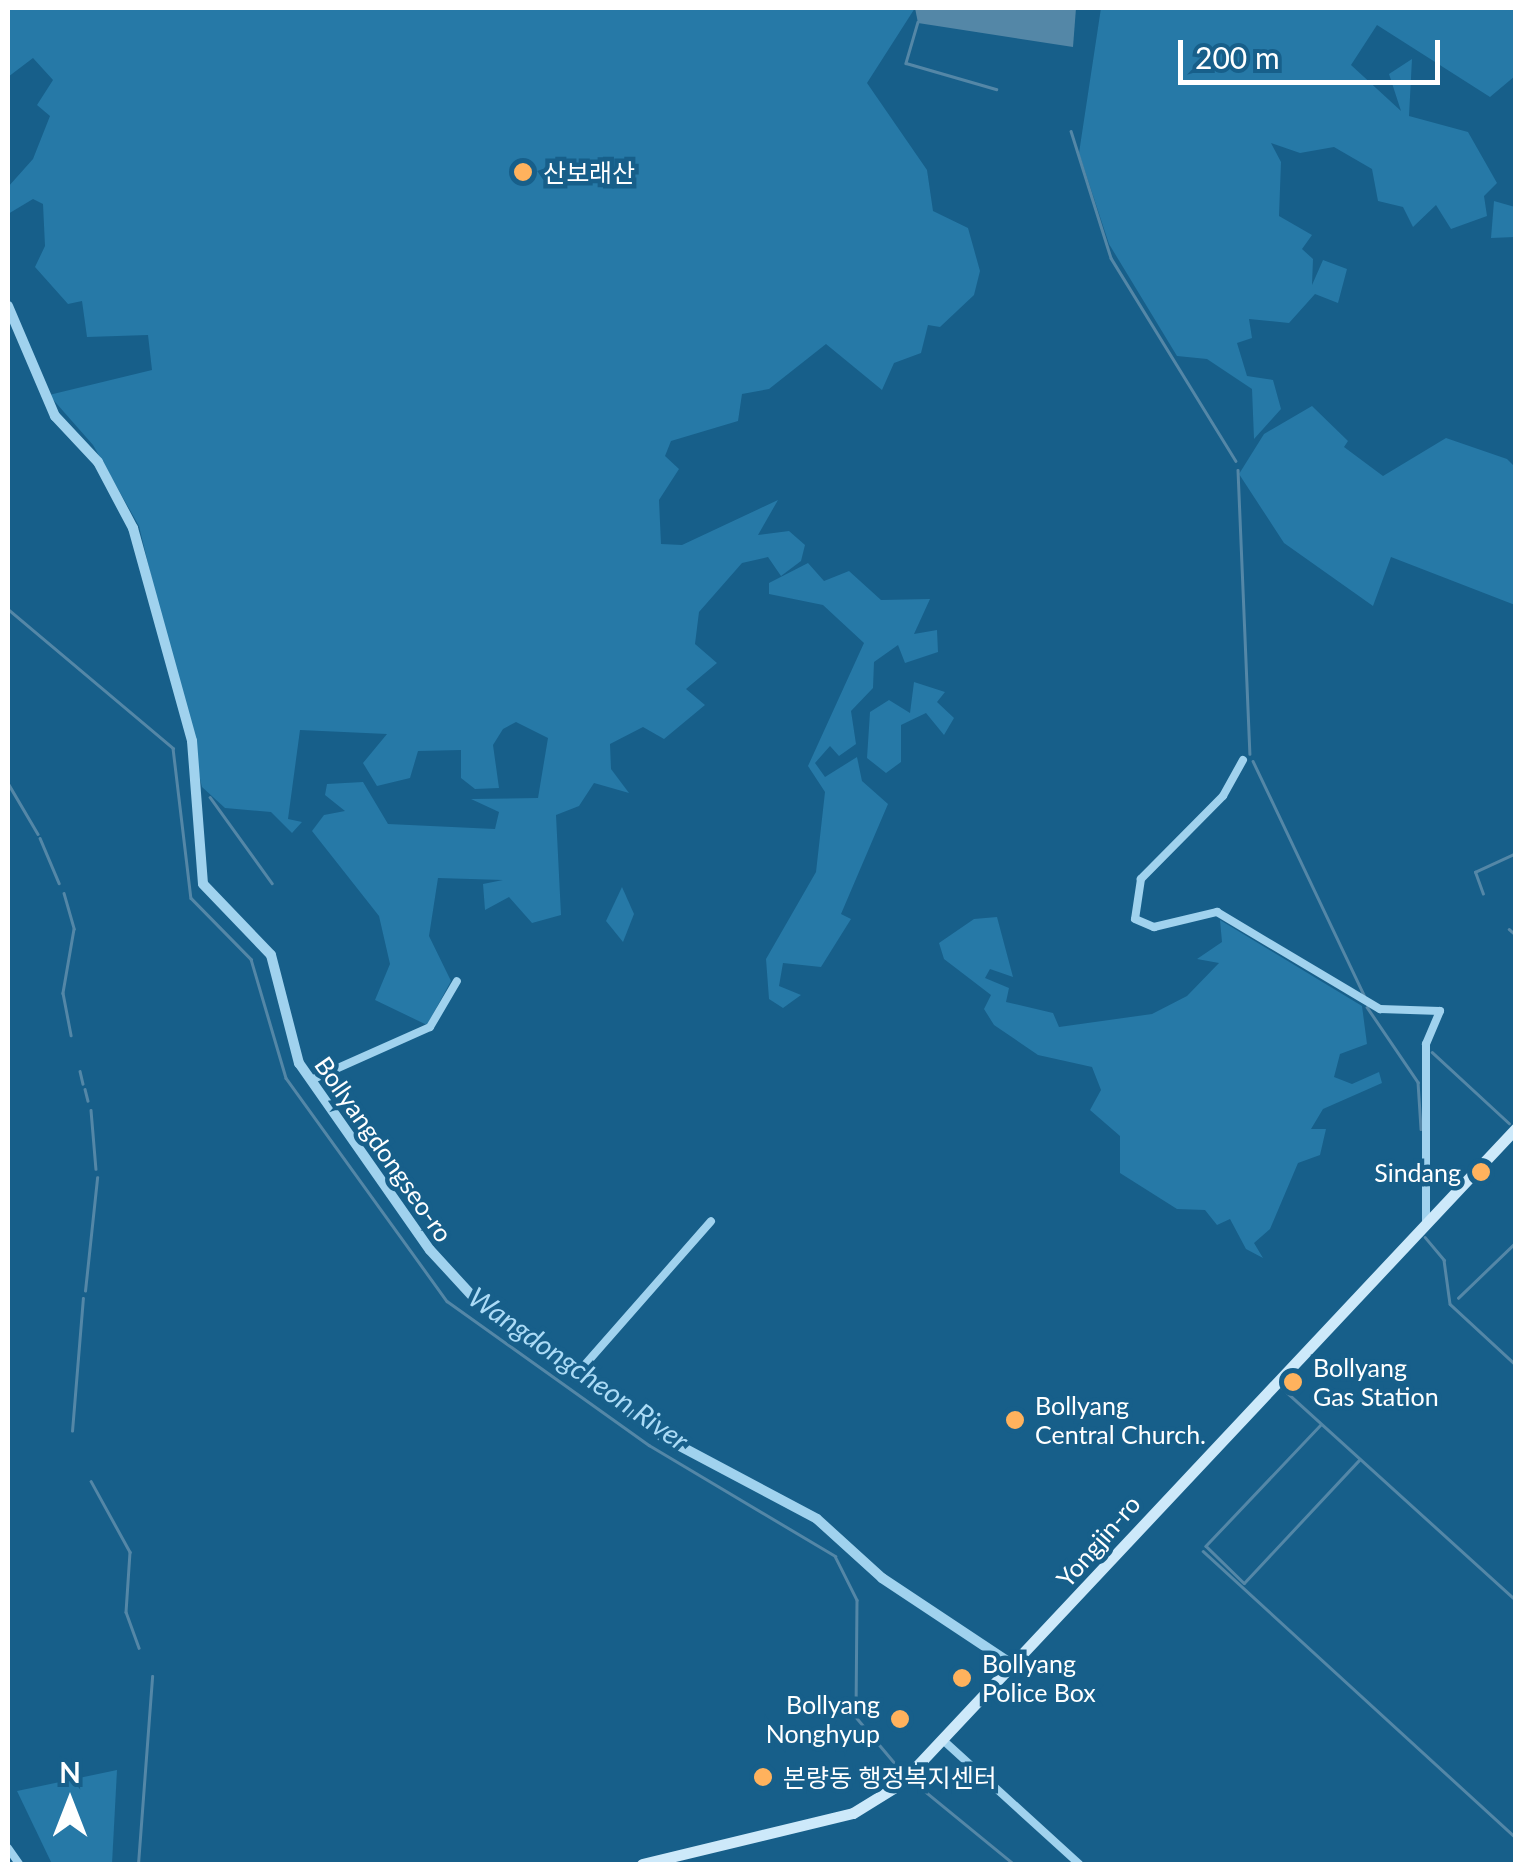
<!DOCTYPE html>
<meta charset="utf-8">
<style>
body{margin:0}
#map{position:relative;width:1523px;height:1872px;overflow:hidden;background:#175f8a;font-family:Lato,"Noto Sans KR",sans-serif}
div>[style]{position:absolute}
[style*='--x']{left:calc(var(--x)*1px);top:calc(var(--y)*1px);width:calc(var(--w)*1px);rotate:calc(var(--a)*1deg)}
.green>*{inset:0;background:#2679a7}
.water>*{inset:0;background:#5487a7}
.stream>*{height:2.5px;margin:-1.25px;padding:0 1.25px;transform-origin:1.25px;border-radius:1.25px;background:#5487a7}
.minor>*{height:8px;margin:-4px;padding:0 4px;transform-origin:4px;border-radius:4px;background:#a0d2ee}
.tertiary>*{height:10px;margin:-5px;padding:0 5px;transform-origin:5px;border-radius:5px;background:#a0d2ee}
.secondary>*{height:11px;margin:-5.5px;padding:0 5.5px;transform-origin:5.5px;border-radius:5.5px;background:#cde9fa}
.dots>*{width:28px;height:28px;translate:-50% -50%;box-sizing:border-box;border:5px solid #175f8a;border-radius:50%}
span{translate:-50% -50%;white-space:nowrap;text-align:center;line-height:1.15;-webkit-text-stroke:9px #175f8a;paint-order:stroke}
.poi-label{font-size:25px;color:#fff}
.left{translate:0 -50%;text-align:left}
.right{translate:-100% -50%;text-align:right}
.street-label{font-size:25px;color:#fff}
.water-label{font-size:28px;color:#abdbf6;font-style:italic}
.frame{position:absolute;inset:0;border:10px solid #fff;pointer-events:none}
.north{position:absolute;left:20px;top:1752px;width:100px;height:100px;-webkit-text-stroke:8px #175f8a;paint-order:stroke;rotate:0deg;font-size:28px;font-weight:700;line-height:40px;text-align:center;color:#fff}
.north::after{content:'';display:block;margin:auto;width:35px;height:45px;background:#fff;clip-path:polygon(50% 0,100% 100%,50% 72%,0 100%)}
.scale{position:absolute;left:1178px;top:40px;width:262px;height:45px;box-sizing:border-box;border:5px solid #fff;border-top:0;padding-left:12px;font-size:30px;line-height:35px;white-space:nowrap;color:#fff;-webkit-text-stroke:8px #175f8a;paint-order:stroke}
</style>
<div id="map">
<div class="green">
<div style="clip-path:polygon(8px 8px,915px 8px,867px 83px,927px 170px,933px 211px,968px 228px,980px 271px,974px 295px,940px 327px,928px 325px,921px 353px,894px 363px,882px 390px,826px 344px,769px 389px,742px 394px,738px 421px,671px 441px,665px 456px,679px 469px,659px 500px,661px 544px,682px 545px,778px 500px,758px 535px,789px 531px,805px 545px,801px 561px,781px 576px,768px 557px,742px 563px,699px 612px,695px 644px,717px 663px,686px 689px,705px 705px,664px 739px,643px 727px,610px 744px,611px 769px,629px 793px,594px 783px,579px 806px,556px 815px,561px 915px,532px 923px,509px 897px,485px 910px,483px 884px,503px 880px,438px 878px,429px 936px,451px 981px,427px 1025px,375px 1000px,390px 964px,379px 916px,312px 831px,324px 815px,345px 811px,325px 795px,327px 784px,363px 782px,388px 824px,495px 829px,499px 812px,471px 799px,538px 798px,548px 738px,516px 722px,503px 729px,493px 745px,499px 788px,475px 789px,461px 778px,461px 750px,418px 751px,410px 778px,377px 786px,363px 763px,387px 734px,300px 730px,288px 819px,302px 822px,292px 833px,271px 812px,225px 808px,202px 787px,139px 526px,93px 445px,49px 395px,152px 370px,148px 335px,87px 337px,82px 301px,68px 304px,35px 267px,45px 246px,43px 204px,33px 199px,8px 214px,8px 187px,33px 159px,50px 116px,37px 105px,53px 80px,33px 58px,8px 77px)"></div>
<div style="clip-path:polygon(1101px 8px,1515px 8px,1515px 76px,1490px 97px,1377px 25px,1351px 65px,1401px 111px,1389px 74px,1412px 59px,1409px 116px,1468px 132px,1497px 183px,1484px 196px,1487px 216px,1451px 229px,1436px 205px,1413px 227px,1403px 207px,1378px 201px,1372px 169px,1334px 147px,1300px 153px,1271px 143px,1281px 162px,1279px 216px,1312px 235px,1302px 249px,1313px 259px,1312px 285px,1323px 260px,1347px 269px,1338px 303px,1315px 294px,1289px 323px,1249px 319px,1252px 338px,1237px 343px,1247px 376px,1273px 380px,1281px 409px,1254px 439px,1252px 389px,1207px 359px,1177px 356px,1109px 244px,1079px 153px)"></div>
<div style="clip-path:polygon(1494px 201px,1515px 207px,1515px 237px,1491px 238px)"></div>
<div style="clip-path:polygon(1312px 406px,1348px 441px,1344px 447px,1383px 476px,1446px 438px,1507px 459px,1515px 467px,1515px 605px,1391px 557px,1373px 606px,1284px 543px,1239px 474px,1264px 434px)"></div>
<div style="clip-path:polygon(808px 563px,824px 581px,849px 571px,881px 600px,930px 599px,914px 634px,937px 630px,938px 652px,905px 663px,898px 645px,874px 662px,873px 688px,851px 711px,856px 744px,839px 756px,830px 746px,815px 763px,825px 777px,857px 757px,862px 781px,888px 804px,841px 914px,851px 919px,821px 967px,783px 963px,779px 986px,801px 995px,783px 1008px,769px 999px,766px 959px,816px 872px,825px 792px,808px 766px,864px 643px,823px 605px,769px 594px,769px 583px)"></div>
<div style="clip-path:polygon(914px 682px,945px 692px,937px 702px,954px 718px,944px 735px,926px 713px,901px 725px,901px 762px,886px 773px,867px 758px,870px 712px,889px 700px,910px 713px)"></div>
<div style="clip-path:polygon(622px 887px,634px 914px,623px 942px,606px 921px)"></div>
<div style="clip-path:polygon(997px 917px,1013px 977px,990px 969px,985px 978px,1009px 988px,1006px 1002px,1053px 1013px,1059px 1027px,1152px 1014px,1187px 996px,1219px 963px,1197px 959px,1222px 942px,1220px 920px,1362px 1006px,1367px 1044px,1340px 1054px,1334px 1077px,1352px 1084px,1379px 1072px,1382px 1083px,1323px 1109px,1311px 1129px,1326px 1129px,1320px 1155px,1298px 1163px,1270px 1229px,1254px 1243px,1263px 1258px,1246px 1249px,1230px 1219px,1217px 1225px,1205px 1210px,1177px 1209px,1120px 1173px,1120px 1136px,1090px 1110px,1101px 1090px,1092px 1067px,1038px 1055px,994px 1025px,984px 1009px,991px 995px,944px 959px,939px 943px,974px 919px)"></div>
<div style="clip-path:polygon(117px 1770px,112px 1864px,52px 1864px,17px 1791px)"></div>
</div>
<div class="water">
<div style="clip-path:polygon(915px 8px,1076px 8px,1073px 47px,918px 23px)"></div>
</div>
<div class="stream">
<div style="--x:918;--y:22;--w:43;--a:106.3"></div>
<div style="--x:906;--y:63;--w:94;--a:16.1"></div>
<div style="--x:1071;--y:131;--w:133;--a:72.5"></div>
<div style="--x:1111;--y:258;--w:238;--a:58.4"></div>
<div style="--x:1238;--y:470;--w:284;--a:87.6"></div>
<div style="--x:8;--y:609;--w:216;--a:40.1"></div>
<div style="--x:173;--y:748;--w:151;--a:83.2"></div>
<div style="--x:191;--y:898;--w:86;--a:45.5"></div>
<div style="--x:251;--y:959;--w:124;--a:73.6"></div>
<div style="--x:286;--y:1078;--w:275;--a:54.2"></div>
<div style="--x:447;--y:1301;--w:248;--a:35.5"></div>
<div style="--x:649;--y:1445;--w:217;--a:30.8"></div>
<div style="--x:835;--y:1556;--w:49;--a:63.4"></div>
<div style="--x:857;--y:1600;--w:117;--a:90.5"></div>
<div style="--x:856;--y:1717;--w:75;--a:49.9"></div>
<div style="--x:1253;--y:761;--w:259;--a:64.6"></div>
<div style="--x:8;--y:783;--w:59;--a:59.5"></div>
<div style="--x:210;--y:797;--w:106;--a:54.2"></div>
<div style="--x:40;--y:838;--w:49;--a:67.1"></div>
<div style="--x:64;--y:893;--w:37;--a:74"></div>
<div style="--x:74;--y:929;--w:65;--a:99.8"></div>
<div style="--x:63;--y:993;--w:43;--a:79.2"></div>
<div style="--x:1483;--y:894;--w:23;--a:-110"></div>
<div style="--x:1475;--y:872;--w:45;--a:-24.9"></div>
<div style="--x:1509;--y:929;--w:9;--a:41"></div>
<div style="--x:1367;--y:1007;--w:91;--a:55.8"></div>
<div style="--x:1418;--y:1082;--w:47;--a:86.3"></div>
<div style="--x:1432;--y:1052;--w:105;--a:42.7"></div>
<div style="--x:80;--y:1071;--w:13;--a:77"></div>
<div style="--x:85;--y:1089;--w:12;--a:76"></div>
<div style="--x:91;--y:1110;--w:59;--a:85.2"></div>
<div style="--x:1425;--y:1237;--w:30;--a:50"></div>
<div style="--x:1444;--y:1260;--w:44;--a:82.2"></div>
<div style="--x:1450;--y:1304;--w:90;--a:42.7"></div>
<div style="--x:85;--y:1291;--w:114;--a:-83.9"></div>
<div style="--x:1458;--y:1298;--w:81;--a:-44"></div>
<div style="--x:1282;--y:1388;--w:316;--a:42.2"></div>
<div style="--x:1321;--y:1425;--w:167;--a:133.5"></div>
<div style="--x:1206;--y:1546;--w:53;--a:44.2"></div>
<div style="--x:1244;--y:1583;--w:168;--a:-46.9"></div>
<div style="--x:72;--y:1431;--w:133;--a:-85.3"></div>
<div style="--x:91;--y:1481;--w:81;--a:61.2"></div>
<div style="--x:130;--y:1552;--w:60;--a:93.8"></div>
<div style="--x:126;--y:1612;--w:38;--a:70"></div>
<div style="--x:1203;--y:1551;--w:425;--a:42.5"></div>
<div style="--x:910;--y:1779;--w:134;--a:39.3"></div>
<div style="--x:138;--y:1864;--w:188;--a:-85.7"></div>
</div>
<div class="minor">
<div style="--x:1243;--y:760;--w:41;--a:119.1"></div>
<div style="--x:1223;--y:796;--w:117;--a:134.7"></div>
<div style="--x:1141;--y:879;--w:40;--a:98.5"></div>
<div style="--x:1135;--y:919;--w:21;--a:23"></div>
<div style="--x:1154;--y:927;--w:65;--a:-13.4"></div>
<div style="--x:1217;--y:912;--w:190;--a:30.8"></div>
<div style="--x:1380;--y:1009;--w:60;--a:1.9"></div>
<div style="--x:1440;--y:1011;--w:36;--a:113"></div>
<div style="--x:1426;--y:1044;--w:182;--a:90"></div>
<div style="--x:311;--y:1080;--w:130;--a:-24"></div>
<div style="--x:430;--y:1027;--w:53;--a:-59.6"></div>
<div style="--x:575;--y:1376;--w:206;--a:-48.7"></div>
<div style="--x:944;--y:1741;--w:183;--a:42.3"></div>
<div style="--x:8;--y:1848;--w:19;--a:55"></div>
</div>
<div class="tertiary">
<div style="--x:8;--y:306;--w:120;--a:66.9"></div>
<div style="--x:55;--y:416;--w:63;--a:46.9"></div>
<div style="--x:98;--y:462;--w:75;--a:62.1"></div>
<div style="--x:133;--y:528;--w:221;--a:74.5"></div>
<div style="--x:192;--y:741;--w:143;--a:85.6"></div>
<div style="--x:203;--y:884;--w:98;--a:46.2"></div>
<div style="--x:271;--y:955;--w:112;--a:75.5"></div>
<div style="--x:299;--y:1063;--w:228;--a:55"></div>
<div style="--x:430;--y:1250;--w:67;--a:47.4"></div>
<div style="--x:475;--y:1299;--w:233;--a:36.3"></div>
<div style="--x:663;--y:1437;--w:174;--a:28"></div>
<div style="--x:817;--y:1519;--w:88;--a:42.2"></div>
<div style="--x:882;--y:1578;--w:161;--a:33.6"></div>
</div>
<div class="secondary">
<div style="--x:642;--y:1864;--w:217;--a:-13.6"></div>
<div style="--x:853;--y:1813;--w:55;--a:-31.7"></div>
<div style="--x:900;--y:1784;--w:900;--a:-46.8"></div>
</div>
<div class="dots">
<div style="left:523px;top:172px;background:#ffb25d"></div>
<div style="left:1481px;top:1172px;background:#ffb25d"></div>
<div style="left:1293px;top:1382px;background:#ffb25d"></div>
<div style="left:1015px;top:1420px;background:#ffb25d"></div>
<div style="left:962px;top:1678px;background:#ffb25d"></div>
<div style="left:900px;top:1719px;background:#ffb25d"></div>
<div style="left:763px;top:1777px;background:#ffb25d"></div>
</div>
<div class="poi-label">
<span class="left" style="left:543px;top:172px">산보래산</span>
<span class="right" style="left:1461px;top:1172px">Sindang</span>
<span class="left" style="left:1313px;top:1382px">Bollyang<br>Gas Station</span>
<span class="left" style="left:1035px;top:1420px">Bollyang<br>Central Church.</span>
<span class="left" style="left:982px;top:1678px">Bollyang<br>Police Box</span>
<span class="right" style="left:880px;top:1719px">Bollyang<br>Nonghyup</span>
<span class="left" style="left:783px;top:1777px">본량동 행정복지센터</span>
</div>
<div class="street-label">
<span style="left:384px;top:1149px;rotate:55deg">Bollyangdongseo-ro</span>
<span style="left:1098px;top:1541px;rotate:-49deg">Yongjin-ro</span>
</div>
<div class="water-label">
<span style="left:579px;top:1368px;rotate:35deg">Wangdongcheon River</span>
</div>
<div class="frame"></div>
<div class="north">N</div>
<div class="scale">200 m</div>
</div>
